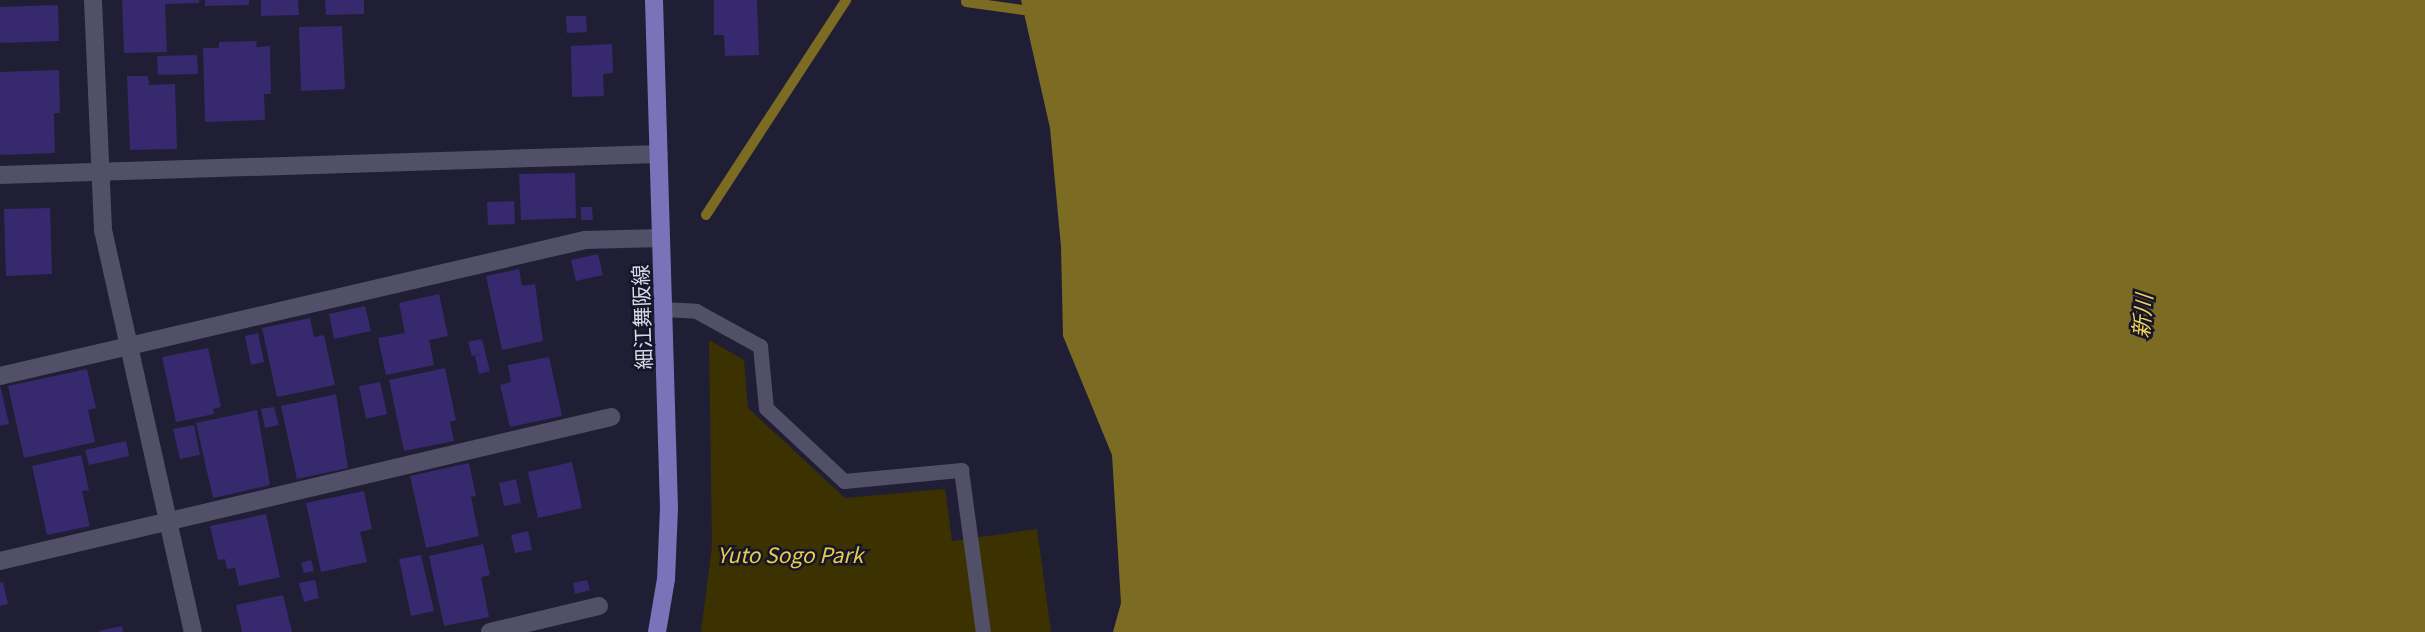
<!DOCTYPE html>
<meta charset="utf-8">
<style>
body{margin:0}
#map{position:relative;width:2425px;height:632px;overflow:hidden;background:#201e34;font-family:Georgia,"Noto Sans JP",serif}
div>[style]{position:absolute}
[style*='--x']{left:calc(var(--x)*1px);top:calc(var(--y)*1px);width:calc(var(--w)*1px);rotate:calc(var(--a)*1deg)}
.green>*{inset:0;background:#3c3201}
.water>*{inset:0;background:#7b6b23}
.stream>*{height:10px;margin:-5px;padding:0 5px;transform-origin:5px;border-radius:5px;background:#7b6b23}
.building>*{inset:0;background:#37296e}
.service>*{height:15px;margin:-7.5px;padding:0 7.5px;transform-origin:7.5px;border-radius:7.5px;background:#525069}
.minor>*{height:18px;margin:-9px;padding:0 9px;transform-origin:9px;border-radius:9px;background:#525069}
.tertiary>*{height:18px;margin:-9px;padding:0 9px;transform-origin:9px;border-radius:9px;background:#525069}
.primary>*{height:18px;margin:-9px;padding:0 9px;transform-origin:9px;border-radius:9px;background:#7b73ba}
span{translate:-50% -50%;white-space:nowrap;text-align:center;line-height:1.15;-webkit-text-stroke:5px #17152a;paint-order:stroke}
.street-label{font-size:21px;color:#d9d9e8}
.park-label{font-size:21px;color:#e6cb4c;font-style:italic}
.water-label{font-size:22px;color:#eed254;font-style:italic}
</style>
<div id="map">
<div class="green">
<div style="clip-path:polygon(709px 340px,744px 360px,748px 408px,845px 498px,945px 489px,952px 541px,1037px 529px,1051px 632px,701px 632px,712px 546px)"></div>
</div>
<div class="water">
<div style="clip-path:polygon(1021px 0,2425px 0,2425px 632px,1113px 632px,1121px 603px,1112px 455px,1063px 336px,1061px 247px,1050px 128px)"></div>
</div>
<div class="stream">
<div style="--x:966;--y:2;--w:58;--a:8"></div>
<div style="--x:706;--y:215;--w:257;--a:-56.9"></div>
</div>
<div class="building">
<div style="clip-path:polygon(122px 0,199px 0,199px 3px,165px 4px,167px 52px,124px 53px)"></div>
<div style="clip-path:polygon(205px 0,249px 0,249px 5px,205px 6px)"></div>
<div style="clip-path:polygon(261px 0,298px 0,299px 15px,261px 16px)"></div>
<div style="clip-path:polygon(325px 0,364px 0,364px 14px,326px 15px)"></div>
<div style="clip-path:polygon(714px 0,757px 0,759px 55px,725px 56px,724px 35px,714px 35px)"></div>
<div style="clip-path:polygon(58px 5px,59px 41px,0 43px,0 7px)"></div>
<div style="clip-path:polygon(566px 16px,586px 16px,587px 32px,567px 33px)"></div>
<div style="clip-path:polygon(342px 26px,345px 89px,301px 91px,299px 27px)"></div>
<div style="clip-path:polygon(257px 41px,256px 47px,270px 46px,271px 94px,264px 94px,265px 120px,205px 122px,203px 48px,219px 48px,219px 42px)"></div>
<div style="clip-path:polygon(612px 44px,613px 73px,603px 74px,604px 96px,572px 97px,571px 46px)"></div>
<div style="clip-path:polygon(197px 55px,198px 74px,158px 75px,157px 56px)"></div>
<div style="clip-path:polygon(59px 70px,60px 113px,54px 113px,55px 153px,0 155px,0 72px)"></div>
<div style="clip-path:polygon(127px 76px,148px 76px,149px 85px,175px 84px,177px 149px,130px 150px)"></div>
<div style="clip-path:polygon(575px 173px,576px 218px,521px 220px,519px 174px)"></div>
<div style="clip-path:polygon(514px 201px,515px 224px,488px 225px,487px 202px)"></div>
<div style="clip-path:polygon(581px 207px,592px 207px,593px 220px,581px 220px)"></div>
<div style="clip-path:polygon(50px 208px,52px 274px,6px 276px,4px 209px)"></div>
<div style="clip-path:polygon(598px 254px,603px 275px,576px 281px,571px 260px)"></div>
<div style="clip-path:polygon(519px 269px,522px 286px,535px 284px,543px 341px,502px 350px,486px 276px)"></div>
<div style="clip-path:polygon(439px 294px,448px 336px,429px 340px,434px 365px,386px 375px,378px 338px,405px 333px,399px 303px)"></div>
<div style="clip-path:polygon(365px 306px,371px 331px,334px 339px,329px 314px)"></div>
<div style="clip-path:polygon(310px 318px,314px 337px,324px 335px,335px 385px,277px 397px,262px 328px)"></div>
<div style="clip-path:polygon(258px 333px,264px 362px,251px 365px,245px 336px)"></div>
<div style="clip-path:polygon(482px 339px,490px 371px,479px 374px,475px 356px,482px 354px,472px 356px,468px 342px)"></div>
<div style="clip-path:polygon(208px 348px,221px 407px,213px 409px,214px 414px,176px 422px,162px 357px)"></div>
<div style="clip-path:polygon(549px 357px,562px 416px,510px 427px,500px 385px,511px 382px,508px 365px)"></div>
<div style="clip-path:polygon(445px 368px,456px 420px,450px 422px,454px 441px,404px 451px,389px 380px)"></div>
<div style="clip-path:polygon(87px 369px,96px 408px,88px 410px,95px 442px,24px 458px,8px 386px)"></div>
<div style="clip-path:polygon(380px 382px,387px 414px,366px 419px,359px 386px)"></div>
<div style="clip-path:polygon(0 385px,9px 424px,0 426px)"></div>
<div style="clip-path:polygon(336px 394px,348px 468px,297px 479px,281px 406px)"></div>
<div style="clip-path:polygon(274px 407px,279px 425px,265px 428px,261px 409px)"></div>
<div style="clip-path:polygon(257px 410px,270px 485px,213px 498px,196px 423px)"></div>
<div style="clip-path:polygon(194px 425px,200px 455px,180px 459px,173px 429px)"></div>
<div style="clip-path:polygon(126px 441px,129px 456px,89px 465px,85px 450px)"></div>
<div style="clip-path:polygon(81px 455px,89px 490px,82px 491px,90px 526px,47px 535px,32px 466px)"></div>
<div style="clip-path:polygon(572px 462px,582px 508px,538px 518px,528px 472px)"></div>
<div style="clip-path:polygon(469px 463px,476px 496px,471px 497px,479px 536px,426px 548px,410px 476px)"></div>
<div style="clip-path:polygon(516px 479px,521px 503px,504px 506px,499px 483px)"></div>
<div style="clip-path:polygon(364px 491px,372px 529px,360px 532px,367px 562px,321px 572px,306px 503px)"></div>
<div style="clip-path:polygon(266px 514px,280px 577px,239px 586px,235px 568px,227px 569px,225px 559px,218px 560px,210px 526px)"></div>
<div style="clip-path:polygon(528px 531px,532px 550px,515px 553px,511px 535px)"></div>
<div style="clip-path:polygon(483px 544px,490px 575px,481px 577px,489px 617px,444px 626px,429px 556px)"></div>
<div style="clip-path:polygon(421px 555px,434px 611px,411px 616px,399px 559px)"></div>
<div style="clip-path:polygon(311px 560px,314px 571px,304px 573px,301px 563px)"></div>
<div style="clip-path:polygon(315px 580px,319px 598px,304px 602px,299px 583px)"></div>
<div style="clip-path:polygon(587px 580px,590px 590px,575px 594px,573px 583px)"></div>
<div style="clip-path:polygon(3px 582px,8px 604px,0 606px,0 583px)"></div>
<div style="clip-path:polygon(283px 595px,292px 632px,242px 632px,236px 605px)"></div>
<div style="clip-path:polygon(122px 626px,123px 632px,99px 632px,99px 631px)"></div>
</div>
<div class="service">
<div style="--x:663;--y:309;--w:33;--a:3"></div>
<div style="--x:696;--y:311;--w:73;--a:28.7"></div>
<div style="--x:760;--y:346;--w:62;--a:84.5"></div>
<div style="--x:766;--y:408;--w:107;--a:43.1"></div>
<div style="--x:844;--y:481;--w:118;--a:-5.4"></div>
<div style="--x:961;--y:470;--w:163;--a:82.3"></div>
</div>
<div class="minor">
<div style="--x:0;--y:175;--w:659;--a:-1.83"></div>
<div style="--x:0;--y:376;--w:601;--a:-13.09"></div>
<div style="--x:585;--y:240;--w:76;--a:-1.5"></div>
<div style="--x:0;--y:561;--w:628;--a:-13.26"></div>
<div style="--x:490;--y:632;--w:112;--a:-13.4"></div>
</div>
<div class="tertiary">
<div style="--x:93;--y:0;--w:230;--a:87.5"></div>
<div style="--x:103;--y:230;--w:412;--a:77.4"></div>
</div>
<div class="primary">
<div style="--x:654;--y:0;--w:508;--a:88.31"></div>
<div style="--x:669;--y:508;--w:71;--a:92.4"></div>
<div style="--x:666;--y:579;--w:54;--a:99.6"></div>
</div>
<div class="street-label">
<span style="left:641px;top:317px;rotate:-92deg">細江舞阪線</span>
</div>
<div class="park-label">
<span style="left:790px;top:554px">Yuto Sogo Park</span>
</div>
<div class="water-label">
<span style="left:2141px;top:316px;rotate:-85deg">新川</span>
</div>
</div>
